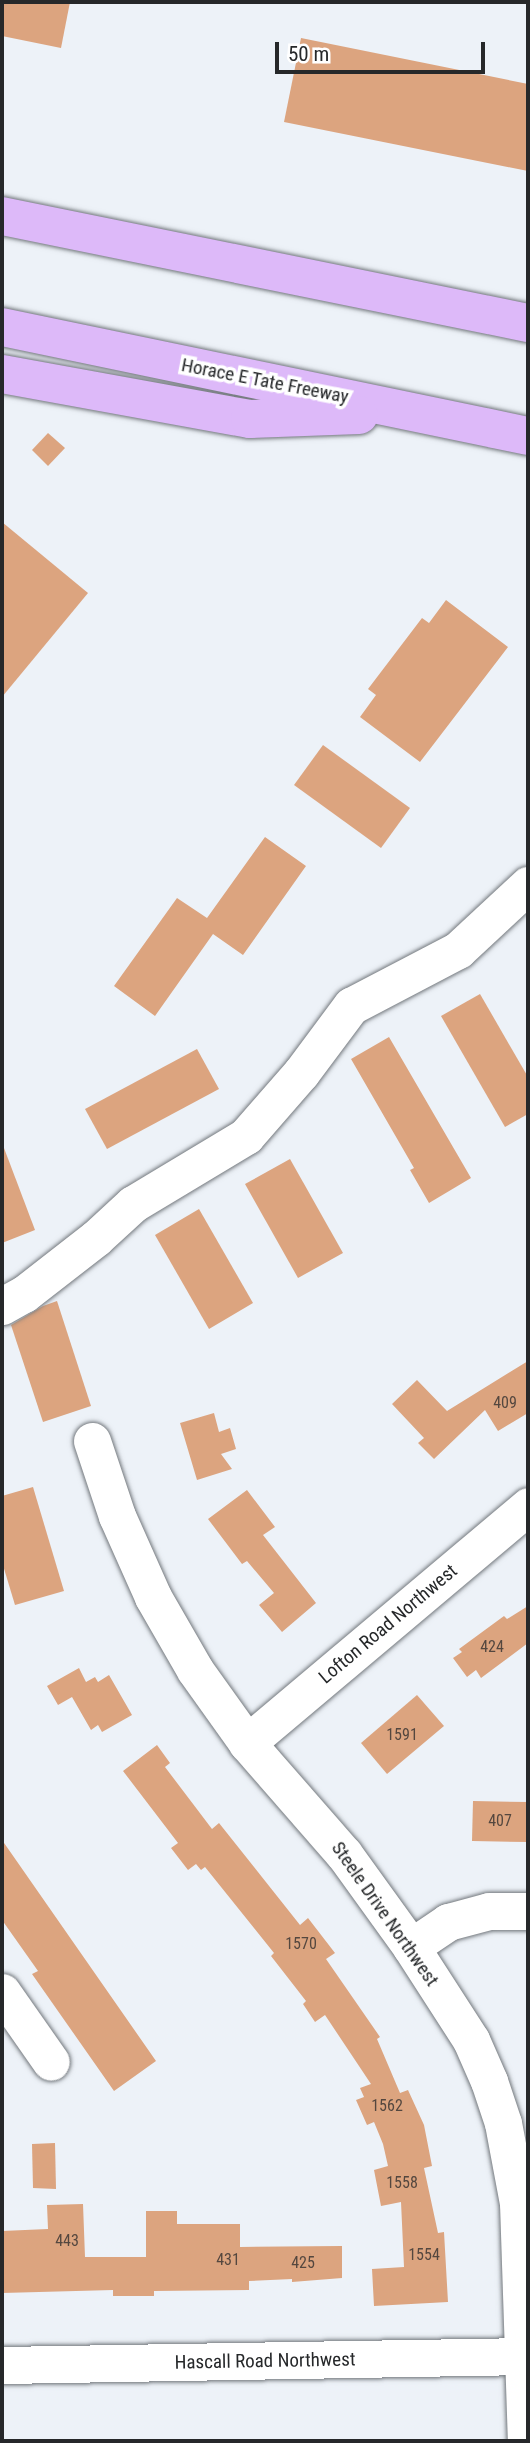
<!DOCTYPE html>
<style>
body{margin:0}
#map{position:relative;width:530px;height:2443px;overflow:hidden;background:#edf2f8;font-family:"Roboto Condensed",sans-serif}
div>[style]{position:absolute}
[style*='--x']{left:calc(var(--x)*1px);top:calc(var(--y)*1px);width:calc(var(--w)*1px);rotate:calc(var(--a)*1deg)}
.building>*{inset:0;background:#dca47f}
.roads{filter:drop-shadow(0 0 2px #73787d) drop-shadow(0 0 2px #73787d)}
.minor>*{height:37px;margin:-18.5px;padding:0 18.5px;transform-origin:18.5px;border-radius:18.5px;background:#fff}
.highway>*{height:38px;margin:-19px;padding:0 19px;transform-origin:19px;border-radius:19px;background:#ddb9f9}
span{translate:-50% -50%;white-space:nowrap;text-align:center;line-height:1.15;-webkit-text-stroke:7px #fff;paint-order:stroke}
.number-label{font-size:16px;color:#54473f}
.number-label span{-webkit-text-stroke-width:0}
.street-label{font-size:19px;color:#26282a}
.frame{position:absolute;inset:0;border:4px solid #26282a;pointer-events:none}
.scale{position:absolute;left:275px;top:42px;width:210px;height:32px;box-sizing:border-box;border:4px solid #26282a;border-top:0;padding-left:9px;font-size:21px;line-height:24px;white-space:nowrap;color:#26282a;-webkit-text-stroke:5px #fff;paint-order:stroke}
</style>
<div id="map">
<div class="building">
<div style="clip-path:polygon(2px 2px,70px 2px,61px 48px,2px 36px)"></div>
<div style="clip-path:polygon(301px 38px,528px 84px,528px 171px,284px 122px)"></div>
<div style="clip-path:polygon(48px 433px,65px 448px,48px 466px,32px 450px)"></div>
<div style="clip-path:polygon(2px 522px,88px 593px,2px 697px)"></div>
<div style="clip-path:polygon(446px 600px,508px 647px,420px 762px,360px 717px,376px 695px,368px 689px,422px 618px,429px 623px)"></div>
<div style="clip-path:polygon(323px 745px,410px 808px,381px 848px,294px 785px)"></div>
<div style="clip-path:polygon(265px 837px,306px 866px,243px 955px,213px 934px,155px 1016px,114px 986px,177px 898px,207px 918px)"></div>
<div style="clip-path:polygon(480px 994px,528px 1077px,528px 1114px,505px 1127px,441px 1016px)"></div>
<div style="clip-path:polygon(389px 1037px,471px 1178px,429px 1203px,410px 1170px,414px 1168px,351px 1059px)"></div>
<div style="clip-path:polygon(197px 1049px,219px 1089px,107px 1149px,85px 1109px)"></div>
<div style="clip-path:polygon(4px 1148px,35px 1230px,2px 1243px,2px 1149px)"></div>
<div style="clip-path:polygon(290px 1159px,343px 1253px,298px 1278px,245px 1184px)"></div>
<div style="clip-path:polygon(199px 1209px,253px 1303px,209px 1329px,155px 1235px)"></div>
<div style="clip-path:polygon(57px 1301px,91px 1406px,43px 1422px,11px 1325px,43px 1306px)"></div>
<div style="clip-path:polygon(528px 1361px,528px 1413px,498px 1431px,485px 1410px,434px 1459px,418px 1443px,424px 1438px,392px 1404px,417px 1380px,447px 1411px)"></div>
<div style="clip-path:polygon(214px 1413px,219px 1432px,230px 1428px,236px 1449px,221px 1454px,232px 1469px,197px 1480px,180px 1423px)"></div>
<div style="clip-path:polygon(33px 1487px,64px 1591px,15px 1605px,2px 1562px,2px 1496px)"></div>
<div style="clip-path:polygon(247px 1490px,275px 1527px,263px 1535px,316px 1603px,282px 1632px,259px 1605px,274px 1593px,247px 1561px,242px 1564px,208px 1519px)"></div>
<div style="clip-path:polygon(528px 1606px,528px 1643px,481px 1678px,476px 1670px,467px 1677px,453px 1658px,462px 1652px,459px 1649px,504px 1616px,507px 1619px)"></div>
<div style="clip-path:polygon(79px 1668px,86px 1682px,95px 1677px,98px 1682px,109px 1675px,132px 1715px,102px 1732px,98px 1725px,91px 1730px,72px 1697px,58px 1705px,47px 1686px)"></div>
<div style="clip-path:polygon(417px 1695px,444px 1726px,387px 1774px,361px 1743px)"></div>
<div style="clip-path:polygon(157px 1745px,170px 1763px,165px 1767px,212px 1829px,219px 1823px,300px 1925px,308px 1918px,335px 1953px,326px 1959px,380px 2037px,377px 2039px,400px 2093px,408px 2090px,424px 2125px,432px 2166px,424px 2168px,438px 2233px,444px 2232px,448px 2302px,374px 2306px,372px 2269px,404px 2267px,401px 2202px,381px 2206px,374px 2170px,388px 2166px,383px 2144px,374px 2122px,367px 2125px,356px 2100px,364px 2097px,360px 2088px,371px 2084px,325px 2015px,315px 2022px,303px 2004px,306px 2001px,271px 1956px,274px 1953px,205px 1867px,201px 1870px,196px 1864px,188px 1870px,171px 1848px,178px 1843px,123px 1771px)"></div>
<div style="clip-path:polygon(473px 1801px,528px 1802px,528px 1842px,472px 1841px)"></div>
<div style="clip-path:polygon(2px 1840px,156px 2061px,114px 2091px,32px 1974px,38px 1971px,2px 1920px)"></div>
<div style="clip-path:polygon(55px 2143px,56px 2189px,33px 2188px,32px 2144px)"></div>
<div style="clip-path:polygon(83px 2204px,85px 2257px,146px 2257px,146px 2211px,177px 2211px,177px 2224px,240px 2224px,240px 2247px,342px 2246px,342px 2278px,292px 2282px,292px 2279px,249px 2281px,249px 2290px,154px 2291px,154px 2296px,113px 2296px,113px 2290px,2px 2293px,2px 2231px,48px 2229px,47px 2205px)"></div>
</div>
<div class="roads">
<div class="minor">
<div style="--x:2;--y:1306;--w:25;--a:-29"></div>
<div style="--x:24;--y:1294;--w:91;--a:-37.9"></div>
<div style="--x:96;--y:1238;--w:50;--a:-42.6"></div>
<div style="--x:133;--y:1204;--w:132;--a:-31"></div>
<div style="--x:246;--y:1136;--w:84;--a:-48.9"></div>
<div style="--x:301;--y:1073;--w:84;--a:-53.3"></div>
<div style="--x:351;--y:1006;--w:121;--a:-27.6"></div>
<div style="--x:458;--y:950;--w:96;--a:-42.9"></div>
<div style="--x:92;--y:1441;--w:79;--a:71.6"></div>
<div style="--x:117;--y:1516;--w:89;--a:66"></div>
<div style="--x:153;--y:1597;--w:84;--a:60.1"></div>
<div style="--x:195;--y:1670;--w:90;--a:54.5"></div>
<div style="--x:247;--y:1743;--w:147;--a:48.9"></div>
<div style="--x:344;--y:1854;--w:115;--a:54.2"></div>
<div style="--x:411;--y:1947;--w:111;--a:57.2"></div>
<div style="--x:471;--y:2040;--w:45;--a:66.3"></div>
<div style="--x:489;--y:2081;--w:44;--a:71.6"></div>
<div style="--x:503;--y:2123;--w:81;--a:79.4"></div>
<div style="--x:518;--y:2203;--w:238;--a:88.1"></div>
<div style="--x:247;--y:1743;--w:368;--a:-40.1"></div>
<div style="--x:411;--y:1947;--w:45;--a:-34"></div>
<div style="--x:448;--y:1922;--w:42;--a:-15"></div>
<div style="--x:489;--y:1911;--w:39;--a:0"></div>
<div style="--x:2;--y:1992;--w:85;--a:55"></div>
<div style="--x:2;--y:2365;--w:526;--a:-0.98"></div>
</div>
<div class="highway">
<div style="--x:2;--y:216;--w:537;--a:11.5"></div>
<div style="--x:2;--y:327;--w:537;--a:11.71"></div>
<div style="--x:2;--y:374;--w:252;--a:10.3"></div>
<div style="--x:250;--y:419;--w:109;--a:-2.1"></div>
</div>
</div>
<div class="number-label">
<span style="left:505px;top:1403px">409</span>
<span style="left:492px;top:1647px">424</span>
<span style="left:402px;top:1735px">1591</span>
<span style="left:500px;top:1821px">407</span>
<span style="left:301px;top:1944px">1570</span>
<span style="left:387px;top:2106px">1562</span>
<span style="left:402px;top:2183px">1558</span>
<span style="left:67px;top:2241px">443</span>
<span style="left:424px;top:2255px">1554</span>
<span style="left:228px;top:2260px">431</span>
<span style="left:303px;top:2263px">425</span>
</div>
<div class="street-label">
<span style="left:265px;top:381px;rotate:11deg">Horace E Tate Freeway</span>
<span style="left:388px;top:1624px;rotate:-40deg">Lofton Road Northwest</span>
<span style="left:385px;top:1914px;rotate:55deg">Steele Drive Northwest</span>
<span style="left:265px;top:2361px;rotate:-1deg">Hascall Road Northwest</span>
</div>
<div class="frame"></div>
<div class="scale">50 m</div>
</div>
